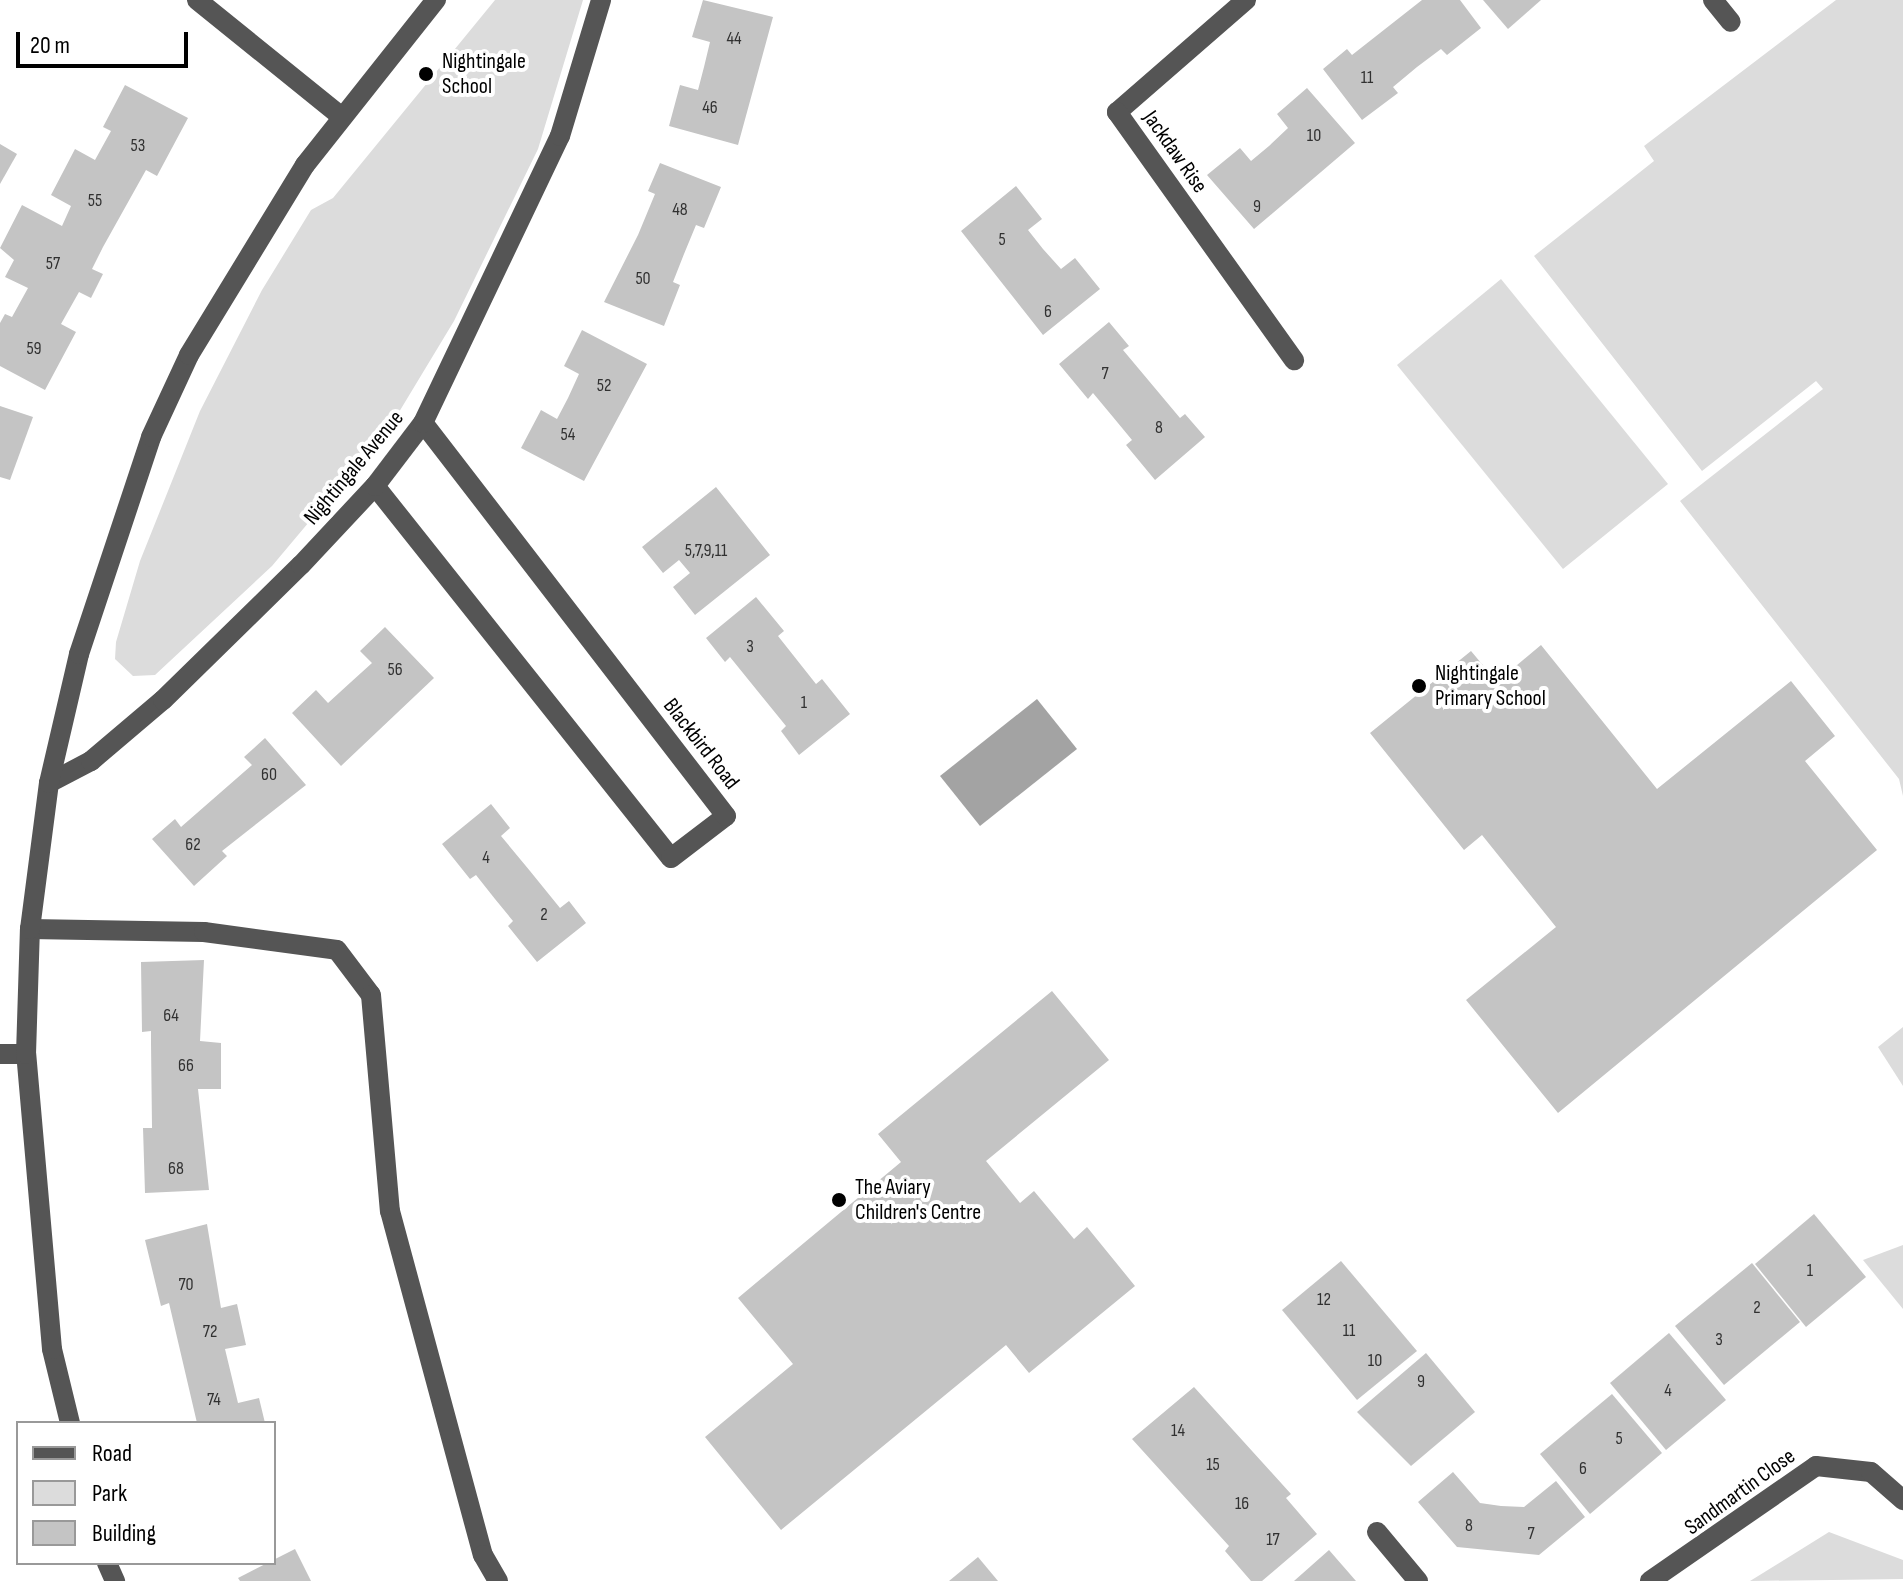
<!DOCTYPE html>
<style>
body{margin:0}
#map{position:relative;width:1903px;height:1581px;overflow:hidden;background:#fff;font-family:"Sofia Sans Condensed",sans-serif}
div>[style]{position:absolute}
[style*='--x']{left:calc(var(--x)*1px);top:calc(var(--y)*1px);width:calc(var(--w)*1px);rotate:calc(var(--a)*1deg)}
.green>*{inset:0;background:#dcdcdc}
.water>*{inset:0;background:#a3a3a3}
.building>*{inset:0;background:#c4c4c4}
.minor>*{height:20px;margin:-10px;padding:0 10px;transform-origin:10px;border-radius:10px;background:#555}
.dots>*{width:22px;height:22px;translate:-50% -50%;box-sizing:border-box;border:4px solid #fff;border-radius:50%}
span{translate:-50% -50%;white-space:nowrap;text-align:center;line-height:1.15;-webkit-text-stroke:8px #fff;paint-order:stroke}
.number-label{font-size:18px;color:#313131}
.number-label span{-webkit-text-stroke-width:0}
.poi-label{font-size:22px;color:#000}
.left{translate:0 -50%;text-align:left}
.street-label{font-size:22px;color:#000}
.legend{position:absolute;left:16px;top:1421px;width:260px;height:144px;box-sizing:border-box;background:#fff;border:2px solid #999;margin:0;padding:10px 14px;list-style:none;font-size:24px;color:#000}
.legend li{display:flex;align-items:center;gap:16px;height:40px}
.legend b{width:40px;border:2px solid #999}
.scale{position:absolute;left:16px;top:32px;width:172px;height:36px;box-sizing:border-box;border:4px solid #000;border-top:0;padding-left:10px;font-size:24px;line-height:28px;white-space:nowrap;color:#000;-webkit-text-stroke:6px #fff;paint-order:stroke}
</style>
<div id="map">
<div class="green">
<div style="clip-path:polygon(495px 0,583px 0,538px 149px,454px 321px,393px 422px,272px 566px,155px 675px,133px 676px,115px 659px,116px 642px,140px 561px,200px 411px,262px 290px,311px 210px,333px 198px)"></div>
<div style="clip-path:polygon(1836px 0,1903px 0,1903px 796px,1899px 779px,1680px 501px,1823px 389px,1816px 381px,1702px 471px,1534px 256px,1654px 161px,1644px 146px)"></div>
<div style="clip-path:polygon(1501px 279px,1668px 484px,1563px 569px,1397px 365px)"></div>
<div style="clip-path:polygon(1903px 1027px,1903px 1086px,1878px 1047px)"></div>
<div style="clip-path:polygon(1903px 1245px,1903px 1309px,1863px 1260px)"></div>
<div style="clip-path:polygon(1829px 1532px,1903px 1560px,1903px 1579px,1750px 1581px)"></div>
</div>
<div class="water">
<div style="clip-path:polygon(1037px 699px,1077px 749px,980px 826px,940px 776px)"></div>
</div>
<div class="building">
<div style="clip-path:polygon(703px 0,773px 17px,738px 145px,669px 126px,680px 85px,698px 90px,704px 67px,710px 42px,692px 37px)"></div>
<div style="clip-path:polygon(1422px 0,1460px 0,1481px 28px,1447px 55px,1441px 49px,1417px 67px,1393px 87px,1398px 93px,1362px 120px,1323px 69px,1347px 49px,1352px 55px)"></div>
<div style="clip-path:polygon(1483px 0,1541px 0,1508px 29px)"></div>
<div style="clip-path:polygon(125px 85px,188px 118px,157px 176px,146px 170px,103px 247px,92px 269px,103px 274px,91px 298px,79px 292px,61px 324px,76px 332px,45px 390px,0 366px,0 323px,5px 314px,12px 317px,28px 288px,5px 277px,14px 260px,0 248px,22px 205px,62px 226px,71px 206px,51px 195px,75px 149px,95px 160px,111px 131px,103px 127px)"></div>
<div style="clip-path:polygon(1307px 88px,1355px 143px,1254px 229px,1207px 175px,1240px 148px,1251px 161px,1269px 146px,1288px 128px,1277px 114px)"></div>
<div style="clip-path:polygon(0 144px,17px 154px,0 184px)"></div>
<div style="clip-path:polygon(660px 163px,721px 187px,704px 228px,696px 225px,684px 254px,673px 282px,680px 285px,664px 326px,604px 302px,638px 235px,655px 194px,648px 191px)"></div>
<div style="clip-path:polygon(1016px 186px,1042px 219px,1028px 230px,1043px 249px,1061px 269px,1075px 258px,1100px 289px,1043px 335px,961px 231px)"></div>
<div style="clip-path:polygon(1109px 322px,1129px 346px,1123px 350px,1180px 418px,1185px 414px,1205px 437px,1155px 480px,1126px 445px,1132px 440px,1113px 417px,1093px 393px,1088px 399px,1059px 364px)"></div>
<div style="clip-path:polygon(582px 330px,647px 364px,584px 481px,521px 448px,541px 410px,557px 419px,568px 398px,579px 374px,564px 366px)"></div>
<div style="clip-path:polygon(0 406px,33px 417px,10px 480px,0 477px)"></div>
<div style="clip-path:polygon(716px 487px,770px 555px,695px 615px,673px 587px,690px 573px,679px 560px,663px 573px,642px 547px)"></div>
<div style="clip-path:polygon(756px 597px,784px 631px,778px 636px,816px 684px,822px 679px,850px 714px,799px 755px,781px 731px,786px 726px,730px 657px,725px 662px,706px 638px)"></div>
<div style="clip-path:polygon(385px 627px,434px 678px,341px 766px,292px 713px,316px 690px,328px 703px,351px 682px,372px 663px,360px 651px)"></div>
<div style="clip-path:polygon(1541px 645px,1657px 789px,1791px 681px,1835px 736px,1805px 761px,1877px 850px,1558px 1113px,1466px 1000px,1556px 927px,1482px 835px,1464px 850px,1370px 733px,1471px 651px,1497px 682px)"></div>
<div style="clip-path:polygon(265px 738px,306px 785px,222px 851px,227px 856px,194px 886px,152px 839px,175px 819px,181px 827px,252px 765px,244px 757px)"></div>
<div style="clip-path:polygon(491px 804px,510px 828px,501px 836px,530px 871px,560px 908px,569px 901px,586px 923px,537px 962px,508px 926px,513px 921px,495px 899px,476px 875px,470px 879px,442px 844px)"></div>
<div style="clip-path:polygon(204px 960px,200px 1041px,221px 1043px,221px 1089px,198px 1089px,209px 1190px,145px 1193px,143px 1128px,152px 1128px,151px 1043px,151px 1031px,142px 1032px,141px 962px)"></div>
<div style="clip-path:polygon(1052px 991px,1109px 1060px,986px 1161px,1020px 1203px,1034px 1191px,1074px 1239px,1087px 1227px,1135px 1286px,1029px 1373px,1006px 1345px,781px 1530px,705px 1437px,793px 1364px,738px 1298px,901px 1162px,878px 1134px)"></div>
<div style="clip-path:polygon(1814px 1214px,1866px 1277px,1806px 1327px,1755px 1264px)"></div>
<div style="clip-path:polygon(207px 1224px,221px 1308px,237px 1304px,246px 1345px,225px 1349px,238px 1403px,259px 1398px,265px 1423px,197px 1423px,169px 1303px,161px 1306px,145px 1240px)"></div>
<div style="clip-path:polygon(1341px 1261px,1417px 1351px,1357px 1400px,1282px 1310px)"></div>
<div style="clip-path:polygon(1752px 1263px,1800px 1322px,1724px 1385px,1675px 1326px)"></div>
<div style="clip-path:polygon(1669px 1333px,1726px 1400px,1666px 1450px,1610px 1383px)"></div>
<div style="clip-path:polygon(1426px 1353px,1475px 1412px,1411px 1466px,1357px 1412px)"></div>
<div style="clip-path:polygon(1194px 1387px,1291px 1494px,1286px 1498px,1317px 1534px,1262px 1581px,1251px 1581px,1225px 1551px,1229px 1546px,1132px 1439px)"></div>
<div style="clip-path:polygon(1612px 1394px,1662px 1453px,1590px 1514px,1540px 1454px)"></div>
<div style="clip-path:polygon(1453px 1472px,1480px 1503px,1501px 1506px,1524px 1507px,1556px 1481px,1585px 1517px,1539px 1555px,1457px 1547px,1418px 1502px)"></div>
<div style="clip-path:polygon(295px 1549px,311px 1581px,240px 1581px,238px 1578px)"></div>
<div style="clip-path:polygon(1329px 1550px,1356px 1581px,1294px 1581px)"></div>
<div style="clip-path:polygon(978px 1557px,998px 1581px,949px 1581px)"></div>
</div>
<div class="minor">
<div style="--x:197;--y:0;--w:185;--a:38.9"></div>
<div style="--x:1246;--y:0;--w:171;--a:139"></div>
<div style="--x:1117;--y:112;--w:305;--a:54.5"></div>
<div style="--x:1713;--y:0;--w:28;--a:51"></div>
<div style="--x:375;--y:486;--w:475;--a:51.5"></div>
<div style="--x:671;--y:858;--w:69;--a:-37.4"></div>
<div style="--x:726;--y:816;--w:496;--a:-127.6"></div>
<div style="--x:49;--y:783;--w:47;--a:-27.6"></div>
<div style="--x:91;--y:761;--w:94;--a:-40.3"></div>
<div style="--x:163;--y:700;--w:193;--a:-44.4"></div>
<div style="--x:301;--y:565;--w:108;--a:-46.9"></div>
<div style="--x:375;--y:486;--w:79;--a:-52.7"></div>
<div style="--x:423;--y:423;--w:318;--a:-64.5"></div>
<div style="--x:560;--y:136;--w:142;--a:-73.2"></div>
<div style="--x:30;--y:929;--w:174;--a:1"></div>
<div style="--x:204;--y:932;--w:134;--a:7.7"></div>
<div style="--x:337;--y:950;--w:56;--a:52.9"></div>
<div style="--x:371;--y:995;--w:217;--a:85"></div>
<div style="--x:390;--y:1211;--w:356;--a:74.9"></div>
<div style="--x:483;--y:1555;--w:30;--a:60"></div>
<div style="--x:0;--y:1054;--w:26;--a:0"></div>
<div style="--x:70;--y:1423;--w:76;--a:-103.7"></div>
<div style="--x:52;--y:1349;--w:296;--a:-95"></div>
<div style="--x:26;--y:1054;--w:125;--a:-88.2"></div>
<div style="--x:30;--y:929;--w:147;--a:-82.6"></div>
<div style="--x:49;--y:783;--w:132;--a:-76.9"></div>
<div style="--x:79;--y:654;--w:229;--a:-71.6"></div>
<div style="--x:151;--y:437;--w:90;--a:-65.1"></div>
<div style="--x:189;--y:355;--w:223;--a:-58.6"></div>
<div style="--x:305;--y:165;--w:211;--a:-51.6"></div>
<div style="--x:1377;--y:1532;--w:64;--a:50.1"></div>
<div style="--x:107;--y:1563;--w:20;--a:66"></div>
<div style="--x:1650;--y:1581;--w:202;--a:-34.7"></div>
<div style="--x:1816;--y:1466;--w:55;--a:6.2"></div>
<div style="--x:1871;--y:1472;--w:43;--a:41.2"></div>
</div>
<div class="dots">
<div style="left:426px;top:74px;background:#000"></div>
<div style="left:1419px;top:686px;background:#000"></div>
<div style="left:839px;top:1200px;background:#000"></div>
</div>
<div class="number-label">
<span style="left:734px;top:39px">44</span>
<span style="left:1367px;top:78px">11</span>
<span style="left:710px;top:108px">46</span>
<span style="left:1314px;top:136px">10</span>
<span style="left:138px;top:146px">53</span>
<span style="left:95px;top:201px">55</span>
<span style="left:1257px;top:207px">9</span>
<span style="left:680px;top:210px">48</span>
<span style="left:1002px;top:240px">5</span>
<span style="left:53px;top:264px">57</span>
<span style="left:643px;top:279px">50</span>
<span style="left:1048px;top:312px">6</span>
<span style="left:34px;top:349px">59</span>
<span style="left:1105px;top:374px">7</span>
<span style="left:604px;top:386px">52</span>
<span style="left:1159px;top:428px">8</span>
<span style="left:568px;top:435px">54</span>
<span style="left:706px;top:551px">5,7,9,11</span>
<span style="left:750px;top:647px">3</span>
<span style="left:395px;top:670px">56</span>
<span style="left:804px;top:703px">1</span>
<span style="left:269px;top:775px">60</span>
<span style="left:193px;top:845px">62</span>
<span style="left:486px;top:858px">4</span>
<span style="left:544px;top:915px">2</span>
<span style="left:171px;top:1016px">64</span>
<span style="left:186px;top:1066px">66</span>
<span style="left:176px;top:1169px">68</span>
<span style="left:1810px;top:1271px">1</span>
<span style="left:186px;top:1285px">70</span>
<span style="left:1324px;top:1300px">12</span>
<span style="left:1757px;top:1308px">2</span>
<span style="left:1349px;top:1331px">11</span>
<span style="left:210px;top:1332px">72</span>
<span style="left:1719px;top:1340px">3</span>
<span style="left:1375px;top:1361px">10</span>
<span style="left:1421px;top:1382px">9</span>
<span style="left:1668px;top:1391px">4</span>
<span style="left:214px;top:1400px">74</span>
<span style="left:1178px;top:1431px">14</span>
<span style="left:1619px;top:1439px">5</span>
<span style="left:1213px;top:1465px">15</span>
<span style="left:1583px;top:1469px">6</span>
<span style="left:1242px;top:1504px">16</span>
<span style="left:1469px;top:1526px">8</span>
<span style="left:1531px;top:1534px">7</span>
<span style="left:1273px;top:1540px">17</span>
</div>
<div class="poi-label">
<span class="left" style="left:442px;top:74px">Nightingale<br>School</span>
<span class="left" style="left:1435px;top:686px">Nightingale<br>Primary School</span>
<span class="left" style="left:855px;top:1200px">The Aviary<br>Children's Centre</span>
</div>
<div class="street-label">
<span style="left:1175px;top:152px;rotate:55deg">Jackdaw Rise</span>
<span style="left:354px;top:468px;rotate:-50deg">Nightingale Avenue</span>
<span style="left:701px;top:744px;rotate:52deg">Blackbird Road</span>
<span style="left:1740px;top:1492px;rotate:-36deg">Sandmartin Close</span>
</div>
<ul class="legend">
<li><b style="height:10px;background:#555"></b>Road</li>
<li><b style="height:22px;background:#dcdcdc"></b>Park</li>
<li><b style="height:22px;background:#c4c4c4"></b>Building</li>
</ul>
<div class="scale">20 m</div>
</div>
